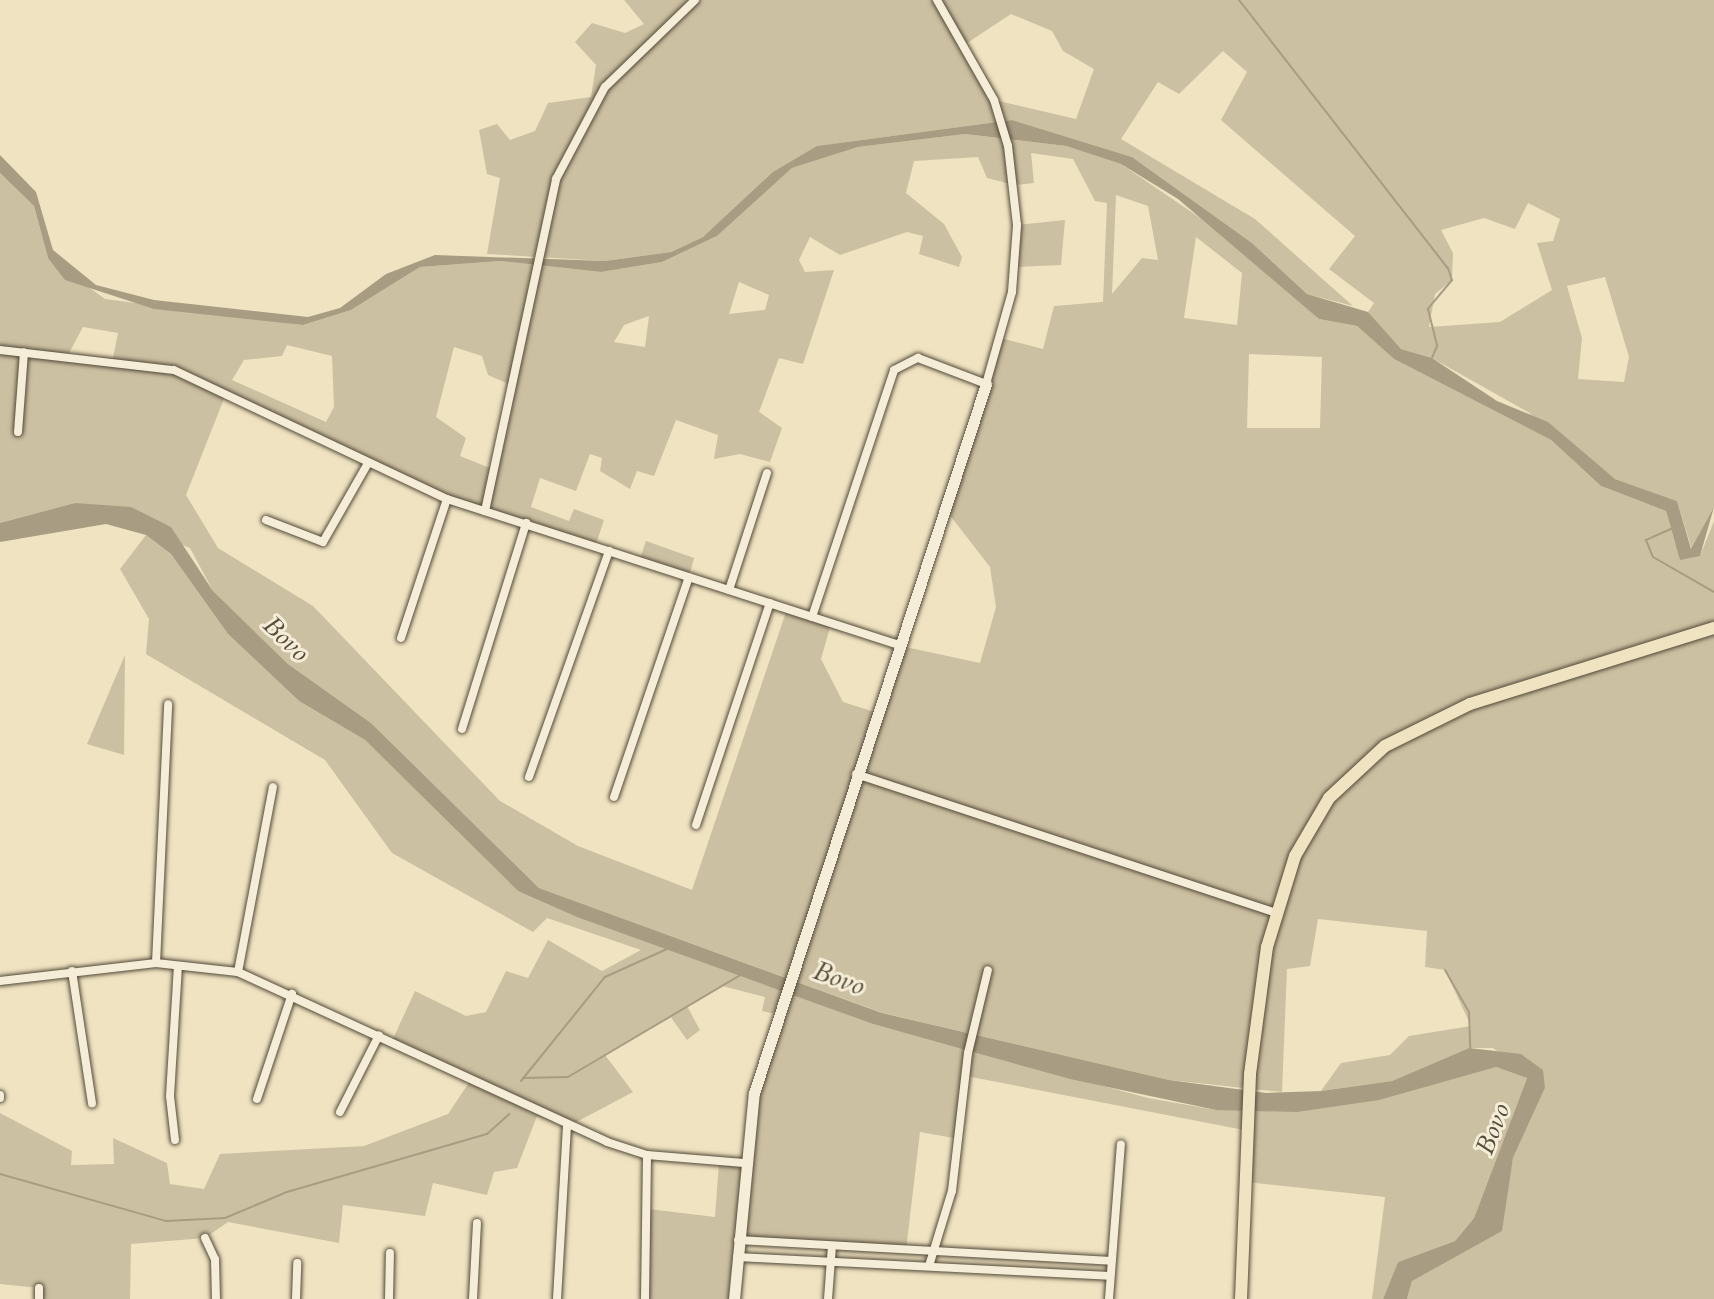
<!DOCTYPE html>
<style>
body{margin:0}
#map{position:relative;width:1714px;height:1299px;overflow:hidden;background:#efe3c1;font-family:Cardo,serif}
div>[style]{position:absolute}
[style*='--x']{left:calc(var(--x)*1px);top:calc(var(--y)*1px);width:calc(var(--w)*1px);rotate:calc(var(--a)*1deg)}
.green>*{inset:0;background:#ccc0a2}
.water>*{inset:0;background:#a89d83}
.stream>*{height:2px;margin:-1px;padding:0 1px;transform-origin:1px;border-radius:1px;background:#a89d83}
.roads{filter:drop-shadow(0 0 2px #534939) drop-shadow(0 0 2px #534939)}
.street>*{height:8px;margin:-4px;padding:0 4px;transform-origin:4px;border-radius:4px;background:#f5edd7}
.secondary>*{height:11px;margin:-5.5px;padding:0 5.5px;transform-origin:5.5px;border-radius:5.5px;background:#f5edd7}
.primary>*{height:12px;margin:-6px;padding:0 6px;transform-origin:6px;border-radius:6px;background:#efe3c1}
span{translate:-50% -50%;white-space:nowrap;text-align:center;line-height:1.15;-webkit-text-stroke:6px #f5edd7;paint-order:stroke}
.water-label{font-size:26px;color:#564c3c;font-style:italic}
</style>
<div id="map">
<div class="green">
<div style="clip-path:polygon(evenodd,624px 0,1714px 0,1714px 507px,1692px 550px,1677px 501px,1615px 479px,1528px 412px,1432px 358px,1401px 349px,1382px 332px,1368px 312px,1374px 303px,1329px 269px,1355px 236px,1221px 120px,1247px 72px,1223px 51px,1179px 94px,1158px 82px,1121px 139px,1255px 219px,1353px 306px,1307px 294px,1252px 243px,1132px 157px,1012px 120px,818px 146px,703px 237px,671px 252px,605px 261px,487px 254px,500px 178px,487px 174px,479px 130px,497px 124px,510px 140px,535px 131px,548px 103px,591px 97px,596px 65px,575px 42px,592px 23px,625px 33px,644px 24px,624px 0,1011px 14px,1052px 31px,1063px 51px,1094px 69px,1076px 119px,994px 100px,964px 45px,1011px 14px,624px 0,1528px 203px,1560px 219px,1553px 241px,1537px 243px,1552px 290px,1500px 322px,1429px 327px,1435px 294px,1452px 280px,1453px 253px,1441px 230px,1484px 218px,1515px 229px,1528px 203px,624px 0,1605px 277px,1629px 357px,1624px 382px,1578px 379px,1582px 338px,1567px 286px,1605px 277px)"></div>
<div style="clip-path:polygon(evenodd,965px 134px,1066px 146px,1121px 164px,1234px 241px,1319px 319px,1357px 326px,1394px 359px,1551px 440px,1601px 486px,1666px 511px,1675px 543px,1700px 556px,1714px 521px,1714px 1299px,1407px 1299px,1412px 1281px,1501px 1221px,1513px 1158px,1545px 1088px,1493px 1048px,1469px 1048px,1392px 1081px,1321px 1091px,1341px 1063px,1390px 1055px,1409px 1036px,1471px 1026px,1445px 970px,1425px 967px,1427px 931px,1318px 919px,1310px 966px,1287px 969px,1282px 1092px,1169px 1080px,883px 1013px,539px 888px,371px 723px,288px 664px,213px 591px,190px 548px,76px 503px,0 523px,0 173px,34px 206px,48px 258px,105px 299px,303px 325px,351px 310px,420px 267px,500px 261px,601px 272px,662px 262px,717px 236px,792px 168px,858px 147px,965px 134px,1031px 153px,1073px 159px,1095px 201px,1107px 203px,1103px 302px,1054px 306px,1043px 349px,1000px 338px,945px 509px,990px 567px,996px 607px,980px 663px,901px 646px,878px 713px,843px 702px,821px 659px,831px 624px,787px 609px,692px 890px,578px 846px,500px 801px,313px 606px,218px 548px,186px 495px,227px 391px,447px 499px,595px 547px,604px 520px,574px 509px,569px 521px,531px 507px,540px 478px,576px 491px,590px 454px,602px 458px,600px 471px,630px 489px,637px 471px,654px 476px,676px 420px,718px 435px,714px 459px,740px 454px,770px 462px,782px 428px,759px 412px,779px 358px,803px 364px,834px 270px,805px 272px,799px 260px,810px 237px,840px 255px,907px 232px,923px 236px,919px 254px,959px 267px,962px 257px,944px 224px,906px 193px,914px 161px,978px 157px,987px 178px,1015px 185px,1034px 183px,1031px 153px,965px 134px,1116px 195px,1148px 206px,1158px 260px,1142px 258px,1112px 294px,1116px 195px,965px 134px,1196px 237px,1242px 273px,1237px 325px,1184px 318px,1196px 237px,965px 134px,739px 282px,769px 295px,765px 310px,729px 314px,739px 282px,965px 134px,649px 316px,645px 347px,614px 342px,624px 325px,649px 316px,965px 134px,83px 327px,118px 333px,113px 358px,68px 355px,83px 327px,965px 134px,287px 345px,332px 356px,334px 407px,326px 422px,232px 380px,244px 360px,282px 356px,287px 345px,965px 134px,454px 347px,482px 356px,488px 375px,516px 387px,495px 470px,460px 456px,466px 438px,436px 417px,454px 347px,965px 134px,1249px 354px,1322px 357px,1320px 428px,1247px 428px,1249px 354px)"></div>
<div style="clip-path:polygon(1065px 220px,1061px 265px,1014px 267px,1017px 225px)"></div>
<div style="clip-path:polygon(146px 535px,171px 554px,228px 634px,299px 701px,365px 740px,518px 891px,873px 1024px,1148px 1098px,1216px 1110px,1496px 1067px,1527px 1078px,1474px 1218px,1455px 1241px,1398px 1262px,1383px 1299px,1372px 1299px,1385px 1197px,1247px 1182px,1249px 1131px,966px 1076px,959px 1139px,920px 1132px,906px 1250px,738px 1240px,734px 1299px,645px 1299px,649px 1209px,715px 1217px,719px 1162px,744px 1163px,776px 1014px,762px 1011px,765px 997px,722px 986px,687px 1006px,700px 1030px,687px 1040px,670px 1016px,605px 1055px,633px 1092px,567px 1127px,537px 1116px,517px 1168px,494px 1172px,487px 1195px,433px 1183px,425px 1216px,343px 1205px,339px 1243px,228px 1222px,205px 1238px,131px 1244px,130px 1299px,39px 1299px,39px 1288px,0 1284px,0 1113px,72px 1151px,71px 1165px,114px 1164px,113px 1138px,167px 1163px,170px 1184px,204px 1189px,220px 1154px,364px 1146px,448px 1114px,470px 1081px,392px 1041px,415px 991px,466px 1016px,486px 1012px,506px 971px,528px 978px,548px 940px,602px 971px,641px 950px,547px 918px,533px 932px,392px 853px,325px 760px,146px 654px,149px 619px,120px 569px)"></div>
<div style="clip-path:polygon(646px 541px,694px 558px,689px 577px,639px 561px)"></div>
<div style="clip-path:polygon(125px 655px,124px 755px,87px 744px)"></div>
</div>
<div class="water">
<div style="clip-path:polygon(1012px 120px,1132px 157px,1252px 243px,1307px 294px,1368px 312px,1401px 349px,1432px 358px,1497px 401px,1548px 422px,1615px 479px,1677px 501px,1691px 549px,1714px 507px,1700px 556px,1680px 560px,1666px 511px,1601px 486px,1551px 440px,1394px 359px,1357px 326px,1319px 319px,1178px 199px,1121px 164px,1066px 146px,965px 134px,858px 147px,792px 168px,717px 236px,662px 262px,601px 272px,500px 261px,420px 267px,351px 310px,303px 325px,154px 309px,65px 280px,48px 258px,34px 206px,0 173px,0 155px,36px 192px,53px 250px,96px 285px,154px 300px,308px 317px,340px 308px,386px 274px,435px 255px,605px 261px,671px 252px,703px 237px,773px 172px,817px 146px)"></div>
<div style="clip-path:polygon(75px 503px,131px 507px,171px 527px,213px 591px,288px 664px,371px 723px,539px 888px,882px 1013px,1169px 1080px,1266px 1093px,1321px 1091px,1392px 1081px,1469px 1048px,1521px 1054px,1543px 1070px,1545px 1088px,1513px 1158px,1502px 1231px,1412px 1281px,1407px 1299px,1383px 1299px,1398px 1262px,1455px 1241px,1474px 1218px,1527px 1078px,1496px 1067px,1379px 1100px,1297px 1112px,1216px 1110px,1070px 1079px,873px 1024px,577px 917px,518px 891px,365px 740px,299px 701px,228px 634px,171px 554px,146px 535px,106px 524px,0 542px,0 523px)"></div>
</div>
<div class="stream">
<div style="--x:1239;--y:0;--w:340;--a:52.1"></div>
<div style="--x:1448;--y:268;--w:13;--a:72"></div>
<div style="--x:1452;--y:280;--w:38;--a:130"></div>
<div style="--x:1428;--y:309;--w:38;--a:76"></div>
<div style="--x:1437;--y:346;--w:13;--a:113"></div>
<div style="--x:1673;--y:528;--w:30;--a:156"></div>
<div style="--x:1646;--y:540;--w:18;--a:68"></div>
<div style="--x:1653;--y:557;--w:70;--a:29.8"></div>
<div style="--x:1445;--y:970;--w:48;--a:60.3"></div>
<div style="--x:1469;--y:1012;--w:37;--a:88"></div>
<div style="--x:523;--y:1078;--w:45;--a:-1.3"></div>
<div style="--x:568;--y:1077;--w:202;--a:-30.6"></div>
<div style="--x:521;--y:1081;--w:134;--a:-51.1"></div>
<div style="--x:605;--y:977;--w:68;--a:-24.3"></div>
<div style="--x:0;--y:1174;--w:173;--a:15.8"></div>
<div style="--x:166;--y:1221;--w:59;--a:-2.9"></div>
<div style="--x:225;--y:1218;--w:67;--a:-22.8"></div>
<div style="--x:287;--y:1192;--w:208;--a:-16.2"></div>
<div style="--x:487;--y:1134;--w:30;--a:-42"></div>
</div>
<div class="roads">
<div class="street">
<div style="--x:0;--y:350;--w:175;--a:6.6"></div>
<div style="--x:174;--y:370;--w:302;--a:25.3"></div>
<div style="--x:447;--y:499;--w:477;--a:17.9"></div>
<div style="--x:18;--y:432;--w:80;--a:-85.7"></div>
<div style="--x:485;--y:511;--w:340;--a:-77.9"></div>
<div style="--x:556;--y:179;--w:104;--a:-62"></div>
<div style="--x:605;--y:87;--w:125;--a:-44"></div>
<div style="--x:266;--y:520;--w:61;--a:21.1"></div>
<div style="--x:323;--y:542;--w:89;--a:-60.3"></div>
<div style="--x:729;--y:590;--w:123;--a:-72"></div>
<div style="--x:812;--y:617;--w:260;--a:-71.6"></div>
<div style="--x:894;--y:370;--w:27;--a:-27"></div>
<div style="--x:918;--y:358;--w:73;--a:20.9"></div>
<div style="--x:986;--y:384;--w:96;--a:-74.2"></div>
<div style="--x:1012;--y:292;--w:67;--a:-85.7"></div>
<div style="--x:1017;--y:225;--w:80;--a:-96.5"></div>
<div style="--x:1008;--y:146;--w:48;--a:-106.9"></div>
<div style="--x:994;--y:100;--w:115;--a:-119.7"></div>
<div style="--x:401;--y:638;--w:146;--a:-71.7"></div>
<div style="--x:462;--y:729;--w:216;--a:-72.7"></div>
<div style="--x:856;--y:774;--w:442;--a:18.3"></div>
<div style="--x:529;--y:777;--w:240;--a:-70.5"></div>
<div style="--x:614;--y:797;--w:232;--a:-71.2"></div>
<div style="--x:696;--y:825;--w:234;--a:-71.6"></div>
<div style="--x:156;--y:963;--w:259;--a:-87.3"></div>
<div style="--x:72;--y:971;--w:134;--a:81.4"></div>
<div style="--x:238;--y:972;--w:188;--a:-79.3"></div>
<div style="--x:0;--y:981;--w:157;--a:-6.6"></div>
<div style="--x:156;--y:963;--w:82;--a:6.3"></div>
<div style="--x:238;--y:972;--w:406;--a:24.7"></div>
<div style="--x:607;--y:1142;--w:42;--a:18"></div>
<div style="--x:647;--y:1155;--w:97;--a:4.7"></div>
<div style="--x:0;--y:1095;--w:3;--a:90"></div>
<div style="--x:257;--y:1099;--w:111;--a:-71.6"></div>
<div style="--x:340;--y:1112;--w:86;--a:-63.1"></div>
<div style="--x:175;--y:1140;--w:44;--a:-96.5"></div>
<div style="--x:170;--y:1096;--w:130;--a:-86.5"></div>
<div style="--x:205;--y:1238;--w:23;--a:65"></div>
<div style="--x:215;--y:1259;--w:40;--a:88.6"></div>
<div style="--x:738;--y:1240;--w:374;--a:3.2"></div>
<div style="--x:737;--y:1257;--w:373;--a:2.9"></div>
<div style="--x:929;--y:1266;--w:78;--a:-73"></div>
<div style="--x:952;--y:1191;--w:139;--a:-83.4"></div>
<div style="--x:968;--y:1053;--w:85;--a:-76.5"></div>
<div style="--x:39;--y:1299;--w:11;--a:-90"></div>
<div style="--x:296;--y:1299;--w:36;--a:-88"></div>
<div style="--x:389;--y:1299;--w:46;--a:-88.8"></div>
<div style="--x:473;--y:1299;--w:76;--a:-87"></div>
<div style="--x:557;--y:1299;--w:172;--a:-86.7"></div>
<div style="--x:645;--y:1299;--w:144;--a:-89.2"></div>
<div style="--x:828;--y:1299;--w:53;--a:-85.7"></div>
<div style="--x:1109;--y:1299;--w:155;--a:-85.6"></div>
</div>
<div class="secondary">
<div style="--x:734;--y:1299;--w:207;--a:-84.5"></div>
<div style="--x:754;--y:1093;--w:746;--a:-71.88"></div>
</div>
<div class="primary">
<div style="--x:1241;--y:1299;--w:225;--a:-87.7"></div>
<div style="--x:1250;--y:1074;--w:128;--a:-82.4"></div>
<div style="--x:1267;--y:947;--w:95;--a:-72.9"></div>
<div style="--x:1295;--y:856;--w:67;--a:-59.6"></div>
<div style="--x:1329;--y:798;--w:76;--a:-42.9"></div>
<div style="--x:1385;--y:746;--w:95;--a:-26.3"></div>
<div style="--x:1470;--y:704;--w:256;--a:-17.3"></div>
</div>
</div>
<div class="water-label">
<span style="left:286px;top:639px;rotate:44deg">Bovo</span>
<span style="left:839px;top:979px;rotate:20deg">Bovo</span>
<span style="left:1493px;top:1129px;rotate:-69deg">Bovo</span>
</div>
</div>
